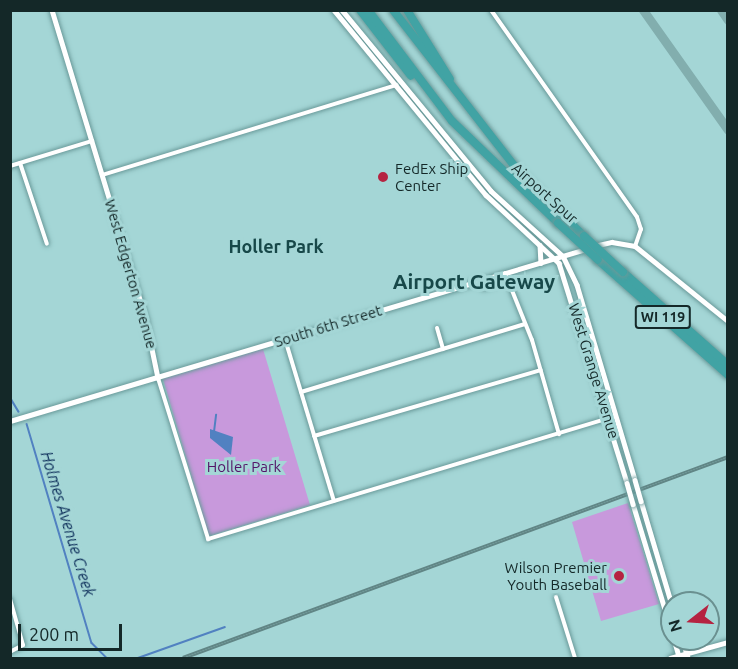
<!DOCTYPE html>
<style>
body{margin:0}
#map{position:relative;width:738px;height:669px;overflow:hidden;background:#a4d6d6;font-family:Ubuntu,sans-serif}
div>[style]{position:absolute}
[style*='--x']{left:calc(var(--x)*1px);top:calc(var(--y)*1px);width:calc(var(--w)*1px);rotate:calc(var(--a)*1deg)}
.green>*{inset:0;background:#c899dc}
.water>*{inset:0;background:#5181c1}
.stream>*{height:1.5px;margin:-0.75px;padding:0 0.75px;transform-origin:0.75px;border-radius:0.75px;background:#5181c1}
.taxiway>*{height:9px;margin:-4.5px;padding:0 4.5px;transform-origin:4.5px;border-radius:4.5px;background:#82aeae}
.roads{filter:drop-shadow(0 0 2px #699999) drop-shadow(0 0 2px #699999)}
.minor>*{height:4px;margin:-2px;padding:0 2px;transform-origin:2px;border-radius:2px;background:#fff}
.tertiary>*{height:4.5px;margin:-2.25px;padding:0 2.25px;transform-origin:2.25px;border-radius:2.25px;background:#fff}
.motorway>*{height:8px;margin:-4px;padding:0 4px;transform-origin:4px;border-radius:4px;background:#41a3a4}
.rail>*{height:4px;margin-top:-2px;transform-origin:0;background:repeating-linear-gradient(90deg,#a4d6d6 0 4.5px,#618686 0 9px);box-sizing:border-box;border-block:2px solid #618686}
.bridges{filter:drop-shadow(0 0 2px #699999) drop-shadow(0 0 2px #699999)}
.tertiary-bridge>*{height:4.5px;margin:-2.25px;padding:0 2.25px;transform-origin:2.25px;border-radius:2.25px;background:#fff}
.motorway-bridge>*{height:8px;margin:-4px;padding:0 4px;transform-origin:4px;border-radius:4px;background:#41a3a4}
.dots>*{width:16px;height:16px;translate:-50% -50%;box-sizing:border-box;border:3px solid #a4d6d6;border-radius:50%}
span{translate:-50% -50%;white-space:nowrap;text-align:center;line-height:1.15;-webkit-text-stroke:6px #a4d6d6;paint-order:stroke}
.shield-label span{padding:2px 4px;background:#a4d6d6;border:2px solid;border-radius:4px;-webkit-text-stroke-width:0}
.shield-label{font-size:14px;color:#142828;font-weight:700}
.poi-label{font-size:15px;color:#142828}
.left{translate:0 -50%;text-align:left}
.right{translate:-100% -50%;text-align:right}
.street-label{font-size:15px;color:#142828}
.park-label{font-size:15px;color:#531468}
.water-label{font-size:16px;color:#0f305b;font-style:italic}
.quarter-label{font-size:18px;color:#174849;font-weight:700}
.district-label{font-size:21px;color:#174849;font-weight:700}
.frame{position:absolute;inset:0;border:12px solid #142828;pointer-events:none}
.north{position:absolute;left:660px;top:591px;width:60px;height:60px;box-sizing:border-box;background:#a4d6d6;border:2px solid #6a9090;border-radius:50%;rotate:253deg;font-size:16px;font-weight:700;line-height:24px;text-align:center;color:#142828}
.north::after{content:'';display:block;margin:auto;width:21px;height:27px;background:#b52341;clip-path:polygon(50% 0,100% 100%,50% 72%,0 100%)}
.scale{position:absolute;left:18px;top:624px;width:104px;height:27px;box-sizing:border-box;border:3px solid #142828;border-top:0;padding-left:8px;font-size:18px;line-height:21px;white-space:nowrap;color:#142828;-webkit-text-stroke:4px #a4d6d6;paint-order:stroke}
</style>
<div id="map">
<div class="green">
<div style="clip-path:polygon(263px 349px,310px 505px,209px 536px,163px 379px)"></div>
<div style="clip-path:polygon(628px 503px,659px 604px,601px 621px,572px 522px)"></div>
</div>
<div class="water">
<div style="clip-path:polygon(210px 429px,233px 437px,231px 455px,210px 438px)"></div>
</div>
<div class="stream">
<div style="--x:10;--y:397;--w:17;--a:59"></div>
<div style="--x:27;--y:424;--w:228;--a:73.5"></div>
<div style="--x:92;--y:643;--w:21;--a:45"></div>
<div style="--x:214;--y:432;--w:17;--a:-83"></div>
<div style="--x:138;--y:658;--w:92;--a:-19.6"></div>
</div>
<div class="taxiway">
<div style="--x:643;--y:10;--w:147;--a:54.7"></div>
<div style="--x:721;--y:10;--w:12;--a:55"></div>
</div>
<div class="roads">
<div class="minor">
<div style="--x:491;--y:10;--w:253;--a:54.8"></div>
<div style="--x:637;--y:217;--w:13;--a:72"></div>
<div style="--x:641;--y:229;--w:18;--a:109"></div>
<div style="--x:20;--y:163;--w:85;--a:71.6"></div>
<div style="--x:10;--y:166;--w:86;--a:-17"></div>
<div style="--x:102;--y:175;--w:308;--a:-17"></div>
<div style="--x:505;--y:273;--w:72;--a:68.1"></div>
<div style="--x:532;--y:340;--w:98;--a:74"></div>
<div style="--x:477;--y:282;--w:8;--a:45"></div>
<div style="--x:483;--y:288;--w:26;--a:-16"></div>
<div style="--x:437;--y:328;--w:22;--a:74"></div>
<div style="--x:285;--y:339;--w:169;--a:73.2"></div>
<div style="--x:158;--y:378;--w:169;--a:72.7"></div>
<div style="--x:208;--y:539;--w:426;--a:-16.8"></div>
<div style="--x:301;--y:392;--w:234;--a:-16.9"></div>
<div style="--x:314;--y:436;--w:236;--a:-16.2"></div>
<div style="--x:556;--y:597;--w:64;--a:72.7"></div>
<div style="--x:10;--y:599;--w:48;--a:74.2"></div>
<div style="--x:23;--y:645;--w:15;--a:152"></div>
</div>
<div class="tertiary">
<div style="--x:52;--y:10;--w:324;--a:73.1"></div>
<div style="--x:146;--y:320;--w:59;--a:78.3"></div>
<div style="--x:334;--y:10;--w:239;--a:50.6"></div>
<div style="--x:486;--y:195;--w:100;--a:43"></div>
<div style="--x:559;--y:263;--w:230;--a:72.8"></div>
<div style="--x:342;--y:10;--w:234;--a:50.5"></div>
<div style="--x:491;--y:191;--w:97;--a:42.1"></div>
<div style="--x:563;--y:256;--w:32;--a:64"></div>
<div style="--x:577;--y:285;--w:203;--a:73.4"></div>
<div style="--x:540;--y:245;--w:18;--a:87"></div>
<div style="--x:594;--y:246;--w:18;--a:-13"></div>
<div style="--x:612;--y:242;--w:23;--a:10"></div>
<div style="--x:635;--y:246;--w:119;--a:38.9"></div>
<div style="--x:10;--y:421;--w:601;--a:-16.63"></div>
<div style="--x:641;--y:501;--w:109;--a:73.4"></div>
<div style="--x:633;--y:504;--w:134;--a:73.1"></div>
<div style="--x:674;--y:639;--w:19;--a:74"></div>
<div style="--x:682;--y:639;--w:20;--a:72"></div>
<div style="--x:670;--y:658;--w:60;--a:-15.4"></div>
</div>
<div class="motorway">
<div style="--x:360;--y:10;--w:83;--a:52.3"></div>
<div style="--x:368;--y:10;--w:139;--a:52.9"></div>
<div style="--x:452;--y:121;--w:147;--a:43.9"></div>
<div style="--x:393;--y:10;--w:210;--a:52.1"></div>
<div style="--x:522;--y:176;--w:86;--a:44.1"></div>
<div style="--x:407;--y:10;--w:81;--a:58.1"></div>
<div style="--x:598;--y:260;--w:174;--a:41.5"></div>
<div style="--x:623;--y:272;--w:140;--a:41.5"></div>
</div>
</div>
<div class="rail">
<div style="--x:183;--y:658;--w:581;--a:-20.24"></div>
</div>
<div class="bridges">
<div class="tertiary-bridge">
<div style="--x:635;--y:480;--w:22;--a:74"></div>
<div style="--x:627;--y:483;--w:22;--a:74"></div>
</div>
<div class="motorway-bridge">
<div style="--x:558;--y:223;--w:54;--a:42.8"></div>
<div style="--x:584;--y:236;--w:53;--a:42.7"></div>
</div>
</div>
<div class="dots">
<div style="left:383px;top:177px;background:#b52341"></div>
<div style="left:619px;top:576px;background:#b52341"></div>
</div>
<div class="shield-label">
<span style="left:663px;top:317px">WI 119</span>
</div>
<div class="poi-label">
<span class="left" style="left:395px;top:177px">FedEx Ship<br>Center</span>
<span class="right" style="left:607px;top:576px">Wilson Premier<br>Youth Baseball</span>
</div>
<div class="street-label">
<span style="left:545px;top:193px;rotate:42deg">Airport Spur</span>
<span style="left:131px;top:274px;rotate:74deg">West Edgerton Avenue</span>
<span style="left:328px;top:326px;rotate:-17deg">South 6th Street</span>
<span style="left:594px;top:371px;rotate:73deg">West Grange Avenue</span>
</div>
<div class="park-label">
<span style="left:244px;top:467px">Holler Park</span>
</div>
<div class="water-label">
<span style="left:68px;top:524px;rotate:73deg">Holmes Avenue Creek</span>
</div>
<div class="quarter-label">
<span style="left:276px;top:246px">Holler Park</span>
</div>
<div class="district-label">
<span style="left:474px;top:281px">Airport Gateway</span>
</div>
<div class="frame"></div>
<div class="north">N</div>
<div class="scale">200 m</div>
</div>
